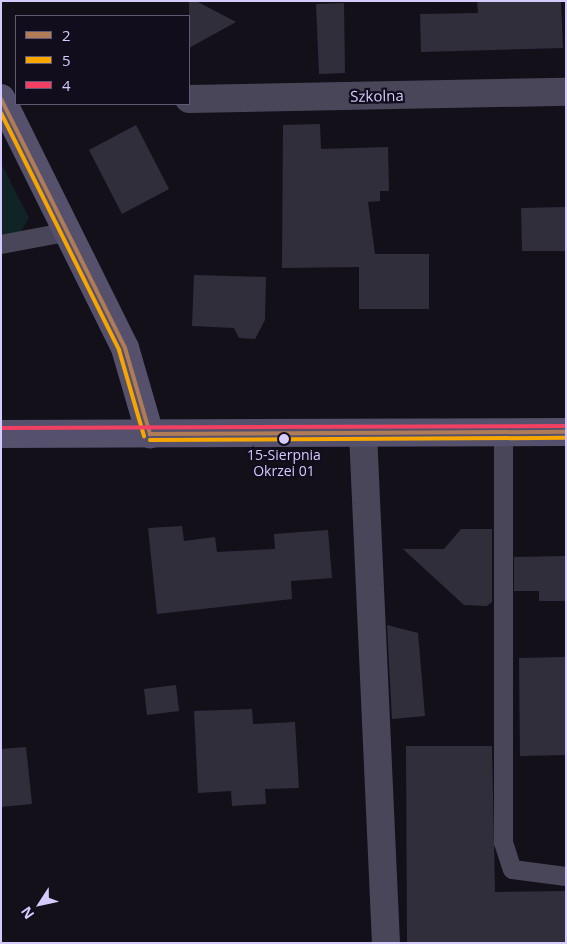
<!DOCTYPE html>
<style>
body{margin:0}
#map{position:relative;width:567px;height:944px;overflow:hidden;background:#13101a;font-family:"Open Sans",sans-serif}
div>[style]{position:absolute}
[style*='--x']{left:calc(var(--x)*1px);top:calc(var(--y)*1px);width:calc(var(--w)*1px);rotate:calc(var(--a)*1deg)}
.green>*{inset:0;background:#102325}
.building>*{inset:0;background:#312e3c}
.lane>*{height:19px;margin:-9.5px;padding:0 9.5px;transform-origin:9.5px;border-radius:9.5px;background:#49465a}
.street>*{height:28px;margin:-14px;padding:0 14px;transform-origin:14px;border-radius:14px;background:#49465a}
.secondary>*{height:28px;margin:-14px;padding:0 14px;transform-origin:14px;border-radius:14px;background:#55516d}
.bus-1>*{height:4px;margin:-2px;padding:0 2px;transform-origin:2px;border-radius:2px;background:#b07c57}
.bus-2>*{height:4px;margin:-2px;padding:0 2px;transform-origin:2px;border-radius:2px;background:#f7a600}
.bus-3>*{height:4px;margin:-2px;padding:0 2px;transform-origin:2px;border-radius:2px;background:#f24062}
.dots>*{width:14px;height:14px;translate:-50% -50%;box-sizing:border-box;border:2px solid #110d1d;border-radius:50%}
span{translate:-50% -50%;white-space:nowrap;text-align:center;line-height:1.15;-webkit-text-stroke:4.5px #110d1d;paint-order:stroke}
.bus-label{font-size:14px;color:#d5cbfc}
.street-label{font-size:15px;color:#d5cbfc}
.frame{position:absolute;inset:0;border:2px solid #d5cbfc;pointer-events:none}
.legend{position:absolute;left:15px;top:15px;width:175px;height:90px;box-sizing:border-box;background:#110d1d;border:1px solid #5f5976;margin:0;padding:6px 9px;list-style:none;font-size:15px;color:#d5cbfc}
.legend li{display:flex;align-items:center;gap:10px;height:25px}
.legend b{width:25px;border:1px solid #5f5976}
.north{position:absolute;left:15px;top:879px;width:50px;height:50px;-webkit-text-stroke:4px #110d1d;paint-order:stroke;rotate:235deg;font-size:14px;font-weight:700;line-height:20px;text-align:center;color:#d5cbfc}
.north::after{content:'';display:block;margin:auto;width:18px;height:22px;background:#d5cbfc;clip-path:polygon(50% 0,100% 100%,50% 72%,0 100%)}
</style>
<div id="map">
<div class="green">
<div style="clip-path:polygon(1px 163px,29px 218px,20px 233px,1px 236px)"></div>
</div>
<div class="building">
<div style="clip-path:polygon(189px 1px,196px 1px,236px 22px,189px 48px)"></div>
<div style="clip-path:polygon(477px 1px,561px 1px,563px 48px,421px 52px,420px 14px,478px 13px)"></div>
<div style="clip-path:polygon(344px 3px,345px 73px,319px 74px,316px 4px)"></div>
<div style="clip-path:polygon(320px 124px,321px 149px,388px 147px,389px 191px,380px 191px,380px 201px,368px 202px,375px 254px,429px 254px,429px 309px,359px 309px,359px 267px,282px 268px,283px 125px)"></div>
<div style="clip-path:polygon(136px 125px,169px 189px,122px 214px,89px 150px)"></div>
<div style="clip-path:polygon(566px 207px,566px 251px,522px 251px,521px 208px)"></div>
<div style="clip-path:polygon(194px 275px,266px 277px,265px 320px,255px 339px,239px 338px,234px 328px,192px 326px)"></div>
<div style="clip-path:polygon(182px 526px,184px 541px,215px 537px,217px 552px,275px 549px,274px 534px,328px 530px,332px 578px,291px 581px,292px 599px,157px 614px,148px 528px)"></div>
<div style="clip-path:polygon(461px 529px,492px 529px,492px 602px,487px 606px,464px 605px,403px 549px,444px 549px)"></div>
<div style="clip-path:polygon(566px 556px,566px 601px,539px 601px,539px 591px,514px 591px,514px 557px)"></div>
<div style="clip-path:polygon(387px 625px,418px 633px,425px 716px,392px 719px)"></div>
<div style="clip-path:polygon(565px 657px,566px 755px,520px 756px,519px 658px)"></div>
<div style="clip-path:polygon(176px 685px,179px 711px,147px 715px,144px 689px)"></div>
<div style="clip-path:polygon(252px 709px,253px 724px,295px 722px,299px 788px,265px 789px,266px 804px,232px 806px,231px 791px,198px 793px,194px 711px)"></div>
<div style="clip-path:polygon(406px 746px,492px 746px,495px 892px,566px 891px,566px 943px,407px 943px)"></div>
<div style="clip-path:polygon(26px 747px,32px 804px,1px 807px,1px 749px)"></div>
</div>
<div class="lane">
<div style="--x:1;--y:244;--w:69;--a:-10.8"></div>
<div style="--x:503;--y:432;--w:410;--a:90"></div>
<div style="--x:503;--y:842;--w:28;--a:72"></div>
<div style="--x:512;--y:869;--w:54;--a:7.4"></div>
</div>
<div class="street">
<div style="--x:189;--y:99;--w:377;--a:-1.1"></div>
<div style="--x:363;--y:433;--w:511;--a:87.42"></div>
</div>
<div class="secondary">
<div style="--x:1;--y:98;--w:279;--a:63.6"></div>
<div style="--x:125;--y:348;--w:90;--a:73.8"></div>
<div style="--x:1;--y:434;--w:565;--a:-0.2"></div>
</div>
<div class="bus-1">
<div style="--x:1;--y:99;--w:278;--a:63.5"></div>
<div style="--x:125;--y:348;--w:90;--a:73.8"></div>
<div style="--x:150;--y:434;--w:416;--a:-0.3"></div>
</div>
<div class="bus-2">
<div style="--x:1;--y:113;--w:265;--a:63.5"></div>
<div style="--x:119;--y:350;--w:90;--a:73.8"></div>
<div style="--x:150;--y:440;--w:416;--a:-0.3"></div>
</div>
<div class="bus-3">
<div style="--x:1;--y:428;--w:565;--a:-0.2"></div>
</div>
<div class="dots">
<div style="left:284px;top:439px;background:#d5cbfc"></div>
</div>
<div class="bus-label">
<span style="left:284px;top:463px">15-Sierpnia<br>Okrzei 01</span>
</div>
<div class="street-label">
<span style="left:377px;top:96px;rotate:-1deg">Szkolna</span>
</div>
<div class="frame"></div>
<ul class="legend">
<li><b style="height:6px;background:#b07c57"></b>2</li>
<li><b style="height:6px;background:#f7a600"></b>5</li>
<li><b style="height:6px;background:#f24062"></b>4</li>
</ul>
<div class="north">N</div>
</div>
